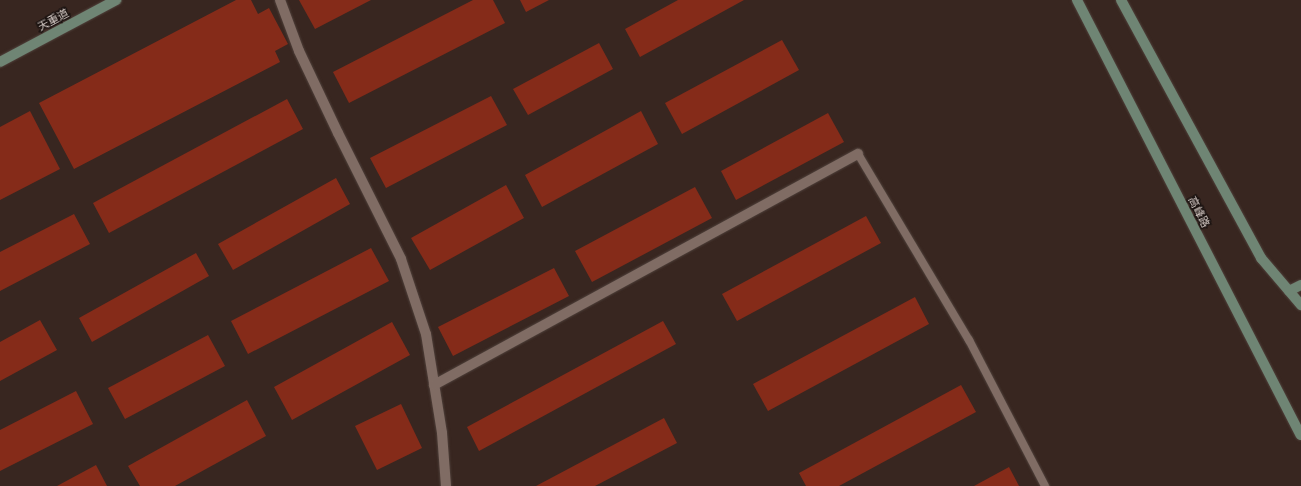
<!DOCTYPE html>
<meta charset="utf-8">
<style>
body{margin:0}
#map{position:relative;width:1301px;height:486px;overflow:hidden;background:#382620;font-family:Helvetica,"Noto Sans SC",sans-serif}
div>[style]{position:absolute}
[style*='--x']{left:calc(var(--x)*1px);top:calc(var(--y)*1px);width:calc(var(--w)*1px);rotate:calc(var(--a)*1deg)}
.building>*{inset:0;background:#852b19}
.roads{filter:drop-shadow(0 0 1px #4f413b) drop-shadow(0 0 1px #4f413b)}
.lane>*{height:8px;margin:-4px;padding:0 4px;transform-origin:4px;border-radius:4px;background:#806c64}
.street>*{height:10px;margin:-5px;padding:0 5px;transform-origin:5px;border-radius:5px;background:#806c64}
.secondary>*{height:10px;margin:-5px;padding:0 5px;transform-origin:5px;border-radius:5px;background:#6f8574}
span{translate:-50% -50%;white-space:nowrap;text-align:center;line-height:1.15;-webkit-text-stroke:3px #19110f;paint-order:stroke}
.street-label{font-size:11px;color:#dbd0cb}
</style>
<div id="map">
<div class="building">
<div style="clip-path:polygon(236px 0,251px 0,258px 14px,269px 8px,288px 44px,275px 51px,280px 62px,74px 169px,39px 103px)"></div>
<div style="clip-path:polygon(299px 0,371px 0,315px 29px)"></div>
<div style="clip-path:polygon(473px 0,493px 0,505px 23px,349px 103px,333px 72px)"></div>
<div style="clip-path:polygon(520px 0,549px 0,526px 12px)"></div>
<div style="clip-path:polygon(678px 0,744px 0,640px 57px,625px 29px)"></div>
<div style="clip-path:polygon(782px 40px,799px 70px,682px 134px,665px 103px)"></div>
<div style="clip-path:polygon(599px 43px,613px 69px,528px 115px,513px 89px)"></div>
<div style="clip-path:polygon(491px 96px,507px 125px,386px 188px,370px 158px)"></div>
<div style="clip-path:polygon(287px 99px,303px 129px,109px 233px,93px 203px)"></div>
<div style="clip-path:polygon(30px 111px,60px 169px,0 200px,0 127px)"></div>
<div style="clip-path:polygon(641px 111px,658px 144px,542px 207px,525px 175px)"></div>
<div style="clip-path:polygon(828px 113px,844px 142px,736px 200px,721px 171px)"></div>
<div style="clip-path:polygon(336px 178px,350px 204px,233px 270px,218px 244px)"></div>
<div style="clip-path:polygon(506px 185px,524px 218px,430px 270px,411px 238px)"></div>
<div style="clip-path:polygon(695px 187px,712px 218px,592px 282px,575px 251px)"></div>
<div style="clip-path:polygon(74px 214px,90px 244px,0 291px,0 252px)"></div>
<div style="clip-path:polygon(866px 216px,881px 243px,737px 321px,722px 294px)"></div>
<div style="clip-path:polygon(371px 248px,389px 281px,248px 354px,231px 321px)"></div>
<div style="clip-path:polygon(196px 253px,209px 276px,92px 342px,79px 318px)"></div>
<div style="clip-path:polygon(554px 268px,569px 296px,453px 356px,438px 327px)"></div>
<div style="clip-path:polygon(915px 297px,929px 324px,768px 411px,753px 384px)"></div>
<div style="clip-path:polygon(40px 320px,57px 350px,0 381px,0 342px)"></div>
<div style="clip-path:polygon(663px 321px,676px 344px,479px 451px,467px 427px)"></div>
<div style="clip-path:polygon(392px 322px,410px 355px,292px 420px,274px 387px)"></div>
<div style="clip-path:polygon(208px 335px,225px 366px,125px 419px,108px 388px)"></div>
<div style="clip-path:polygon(961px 385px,976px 412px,839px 486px,806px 486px,799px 473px)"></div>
<div style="clip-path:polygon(76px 391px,93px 424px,0 471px,0 430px)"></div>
<div style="clip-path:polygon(247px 400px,266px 436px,175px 486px,140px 486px,128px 466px)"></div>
<div style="clip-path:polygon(401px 404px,422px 448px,377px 470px,355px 426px)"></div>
<div style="clip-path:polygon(664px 418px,677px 443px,595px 486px,536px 486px)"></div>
<div style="clip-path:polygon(96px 465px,107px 486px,57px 486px)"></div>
<div style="clip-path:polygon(1009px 467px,1019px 486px,974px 486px)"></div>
</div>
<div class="roads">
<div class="lane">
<div style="--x:858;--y:154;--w:217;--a:59.2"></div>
<div style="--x:969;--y:340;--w:165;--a:62.5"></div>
</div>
<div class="street">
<div style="--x:280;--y:0;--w:54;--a:69.6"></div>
<div style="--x:299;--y:51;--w:91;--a:64.6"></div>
<div style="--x:338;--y:133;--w:141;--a:63.4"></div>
<div style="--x:401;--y:259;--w:79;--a:71.6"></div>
<div style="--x:426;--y:334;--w:100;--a:80.8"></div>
<div style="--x:442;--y:433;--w:53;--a:85.7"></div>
<div style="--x:434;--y:385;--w:483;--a:-28.6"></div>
</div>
<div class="secondary">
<div style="--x:1077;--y:0;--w:489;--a:62.8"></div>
<div style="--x:1121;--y:0;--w:294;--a:61.5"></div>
<div style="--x:1261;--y:258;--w:62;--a:49.6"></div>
<div style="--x:0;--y:62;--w:132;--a:-28.1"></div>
<div style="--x:1289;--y:291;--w:13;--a:-27"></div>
</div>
</div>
<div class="street-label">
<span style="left:53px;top:20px;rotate:-28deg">天重道</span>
<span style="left:1199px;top:212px;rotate:63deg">高峰路</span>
</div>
</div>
